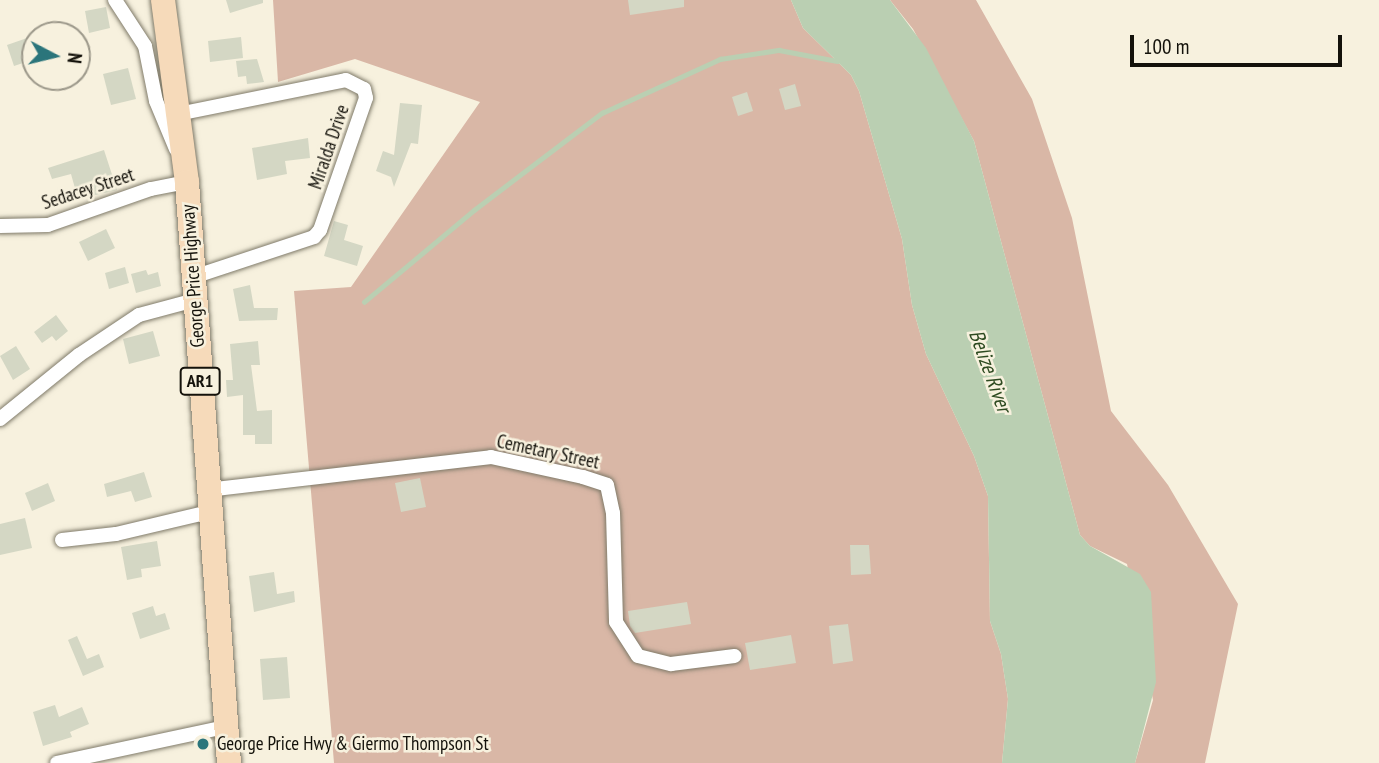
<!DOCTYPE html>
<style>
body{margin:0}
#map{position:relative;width:1379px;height:763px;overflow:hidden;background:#f7f1de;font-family:"PT Sans Narrow",sans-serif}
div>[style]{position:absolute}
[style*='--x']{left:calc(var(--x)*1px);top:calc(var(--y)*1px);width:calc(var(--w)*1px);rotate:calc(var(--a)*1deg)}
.forest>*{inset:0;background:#d9b7a6}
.water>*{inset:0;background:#bacfb2}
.stream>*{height:4.5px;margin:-2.25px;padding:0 2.25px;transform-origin:2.25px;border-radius:2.25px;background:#bacfb2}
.building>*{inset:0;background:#d4d7c4}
.roads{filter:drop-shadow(0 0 2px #7f7a69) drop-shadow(0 0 2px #7f7a69)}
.minor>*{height:14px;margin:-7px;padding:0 7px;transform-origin:7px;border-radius:7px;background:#fff}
.trunk>*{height:24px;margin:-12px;padding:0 12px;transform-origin:12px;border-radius:12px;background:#f6daba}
.dots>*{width:19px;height:19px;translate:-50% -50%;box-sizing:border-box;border:4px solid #f7f1de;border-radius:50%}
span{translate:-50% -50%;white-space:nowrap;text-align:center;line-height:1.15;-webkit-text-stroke:5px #f7f1de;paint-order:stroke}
.shield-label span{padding:2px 5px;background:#f7f1de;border:2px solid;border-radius:5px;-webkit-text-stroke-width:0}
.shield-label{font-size:18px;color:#14120b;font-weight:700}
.street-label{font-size:19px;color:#14120b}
.poi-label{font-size:19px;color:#14120b}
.left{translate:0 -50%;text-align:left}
.water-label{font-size:21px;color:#2d4a20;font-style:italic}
.north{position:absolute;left:21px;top:21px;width:70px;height:70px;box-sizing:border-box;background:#f7f1de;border:2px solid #9c988a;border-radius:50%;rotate:97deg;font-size:19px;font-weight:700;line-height:28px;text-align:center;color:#14120b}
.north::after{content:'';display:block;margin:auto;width:24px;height:32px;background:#2b757b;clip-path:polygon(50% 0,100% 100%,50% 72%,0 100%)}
.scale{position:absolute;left:1130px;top:35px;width:212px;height:32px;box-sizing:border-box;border:4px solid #14120b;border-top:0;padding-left:9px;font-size:21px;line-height:24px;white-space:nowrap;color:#14120b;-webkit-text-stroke:5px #f7f1de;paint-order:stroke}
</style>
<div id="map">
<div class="forest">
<div style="clip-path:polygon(273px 0,791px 0,803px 28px,851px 75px,859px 91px,902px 239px,912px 305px,926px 354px,974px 456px,988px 496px,990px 621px,1001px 654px,1008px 699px,1002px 763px,334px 763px,294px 291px,351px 287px,480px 102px,355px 59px,278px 82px)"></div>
<div style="clip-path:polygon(890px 0,976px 0,1032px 99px,1072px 218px,1111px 411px,1168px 485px,1238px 604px,1205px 763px,1135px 763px,1153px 700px,1127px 564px,1090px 546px,1080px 535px,974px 141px,913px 29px)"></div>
</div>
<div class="water">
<div style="clip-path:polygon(791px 0,890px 0,926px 48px,974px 141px,1080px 535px,1090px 546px,1140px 574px,1151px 592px,1156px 682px,1135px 763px,1002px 763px,1008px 699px,1001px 654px,990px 621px,988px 496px,974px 456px,926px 354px,912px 305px,902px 239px,859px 91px,851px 75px,803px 28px)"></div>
</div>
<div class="stream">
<div style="--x:364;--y:302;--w:143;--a:-39.9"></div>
<div style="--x:474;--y:210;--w:161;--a:-37.2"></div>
<div style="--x:602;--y:113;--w:130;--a:-24.6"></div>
<div style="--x:720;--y:59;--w:60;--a:-8.7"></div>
<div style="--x:779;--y:50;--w:59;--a:10.7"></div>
</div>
<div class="building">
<div style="clip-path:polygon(226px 0,263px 0,263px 3px,230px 13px)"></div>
<div style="clip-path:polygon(628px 0,684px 0,684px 7px,630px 15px)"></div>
<div style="clip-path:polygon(106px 7px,110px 28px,89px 33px,85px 11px)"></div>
<div style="clip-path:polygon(30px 37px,35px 59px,14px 66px,7px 45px)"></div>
<div style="clip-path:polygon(241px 37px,243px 58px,210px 62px,208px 41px)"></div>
<div style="clip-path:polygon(257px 59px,264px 82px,247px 84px,246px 76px,238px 77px,236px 61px)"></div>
<div style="clip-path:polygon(128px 68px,136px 99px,111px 105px,103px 74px)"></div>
<div style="clip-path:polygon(795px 84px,801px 106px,785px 110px,779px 89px)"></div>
<div style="clip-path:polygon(747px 92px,753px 111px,738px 116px,732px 97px)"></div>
<div style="clip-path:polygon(400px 103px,422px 105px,418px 144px,411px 143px,394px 187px,391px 177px,376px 171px,383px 151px,394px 155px)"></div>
<div style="clip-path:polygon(308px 138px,310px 158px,285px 161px,287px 174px,257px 180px,252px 148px)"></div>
<div style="clip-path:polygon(104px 150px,117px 190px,78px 199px,71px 174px,52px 179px,48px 168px)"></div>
<div style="clip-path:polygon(334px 221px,348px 225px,344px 240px,363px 246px,357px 266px,324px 256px)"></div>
<div style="clip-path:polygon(106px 229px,115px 248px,88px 261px,79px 242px)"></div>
<div style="clip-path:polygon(125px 267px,129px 283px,109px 289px,105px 273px)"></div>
<div style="clip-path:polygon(146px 270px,148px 275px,158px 272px,161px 286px,136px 293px,131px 274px)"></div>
<div style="clip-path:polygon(250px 285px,254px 308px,278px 308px,277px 320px,239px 321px,233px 289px)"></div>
<div style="clip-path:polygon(56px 315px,68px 331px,56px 341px,52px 336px,42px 343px,34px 332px)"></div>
<div style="clip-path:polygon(153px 331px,160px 356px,129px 364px,123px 339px)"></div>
<div style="clip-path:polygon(258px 341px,260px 365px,251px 365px,257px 411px,272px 410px,272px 444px,255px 444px,255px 435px,243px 435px,243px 395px,227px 397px,226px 380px,233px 380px,230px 344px)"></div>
<div style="clip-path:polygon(16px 346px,30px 369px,13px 380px,0 356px)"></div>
<div style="clip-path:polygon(144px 472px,152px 497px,135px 502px,131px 491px,107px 497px,104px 484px)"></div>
<div style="clip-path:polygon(420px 478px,426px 507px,401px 512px,395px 483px)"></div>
<div style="clip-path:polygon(48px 483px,55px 501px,32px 511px,25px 493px)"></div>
<div style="clip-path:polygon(25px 518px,32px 548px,0 555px,0 524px)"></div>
<div style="clip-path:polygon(157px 541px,161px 566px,141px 569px,142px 577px,127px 580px,121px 547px)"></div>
<div style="clip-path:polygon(850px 545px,869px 545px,871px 574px,851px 575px)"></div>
<div style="clip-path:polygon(274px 572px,277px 594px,294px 591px,295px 602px,254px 612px,249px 576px)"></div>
<div style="clip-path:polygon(687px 602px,691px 624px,635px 633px,630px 626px,628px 611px)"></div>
<div style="clip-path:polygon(153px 606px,156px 616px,165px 613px,170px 629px,140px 639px,132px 613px)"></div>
<div style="clip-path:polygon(848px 624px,853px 661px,833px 664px,829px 626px)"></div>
<div style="clip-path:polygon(791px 635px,796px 663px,750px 670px,745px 643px)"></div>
<div style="clip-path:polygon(77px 636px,87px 659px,99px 654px,104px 667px,83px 676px,68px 640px)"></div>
<div style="clip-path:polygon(287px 657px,290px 698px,263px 700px,260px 659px)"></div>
<div style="clip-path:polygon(55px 705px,59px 717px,82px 707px,89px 724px,70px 732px,72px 737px,43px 746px,33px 712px)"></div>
</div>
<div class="roads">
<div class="minor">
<div style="--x:115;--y:0;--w:55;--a:56.9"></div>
<div style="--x:145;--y:46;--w:56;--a:78.7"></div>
<div style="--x:156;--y:101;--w:52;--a:67.4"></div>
<div style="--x:178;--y:114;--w:171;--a:-11.4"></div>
<div style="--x:346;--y:80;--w:20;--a:27"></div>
<div style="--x:364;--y:89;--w:9;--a:77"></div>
<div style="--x:366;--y:98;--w:140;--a:109.2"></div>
<div style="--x:320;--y:230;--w:9;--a:131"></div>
<div style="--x:314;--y:237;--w:127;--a:161.7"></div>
<div style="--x:0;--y:226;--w:48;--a:-1.2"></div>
<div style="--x:48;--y:225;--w:109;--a:-19.3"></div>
<div style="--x:151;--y:189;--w:37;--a:-11"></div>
<div style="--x:0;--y:419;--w:102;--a:-39"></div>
<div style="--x:79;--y:355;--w:72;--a:-33.7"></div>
<div style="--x:139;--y:315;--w:58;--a:-15"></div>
<div style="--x:207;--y:490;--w:286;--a:-6.6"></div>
<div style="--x:491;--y:457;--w:94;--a:12.3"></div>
<div style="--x:583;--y:477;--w:25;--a:18"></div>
<div style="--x:607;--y:485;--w:29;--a:78"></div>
<div style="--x:613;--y:513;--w:109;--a:88.4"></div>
<div style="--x:616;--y:622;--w:40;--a:57.1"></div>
<div style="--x:638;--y:656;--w:34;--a:14"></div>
<div style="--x:671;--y:664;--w:64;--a:-7.2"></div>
<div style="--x:62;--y:540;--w:54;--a:-6.3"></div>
<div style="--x:116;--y:534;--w:96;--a:-13.3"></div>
<div style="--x:57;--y:763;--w:172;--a:-12.1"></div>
</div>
<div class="trunk">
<div style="--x:163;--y:0;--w:184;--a:82.5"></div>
<div style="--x:187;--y:182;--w:583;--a:85.87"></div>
</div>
</div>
<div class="dots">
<div style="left:203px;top:744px;background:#2b757b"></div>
</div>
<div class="shield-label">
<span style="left:200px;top:381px">AR1</span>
</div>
<div class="street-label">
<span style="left:329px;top:147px;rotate:-71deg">Miralda Drive</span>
<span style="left:88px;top:189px;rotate:-18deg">Sedacey Street</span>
<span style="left:193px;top:276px;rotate:-94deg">George Price Highway</span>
<span style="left:548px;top:452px;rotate:12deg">Cemetary Street</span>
</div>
<div class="poi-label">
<span class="left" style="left:217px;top:744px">George Price Hwy &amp; Giermo Thompson St</span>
</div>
<div class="water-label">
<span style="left:990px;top:371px;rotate:70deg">Belize River</span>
</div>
<div class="north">N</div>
<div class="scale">100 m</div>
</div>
